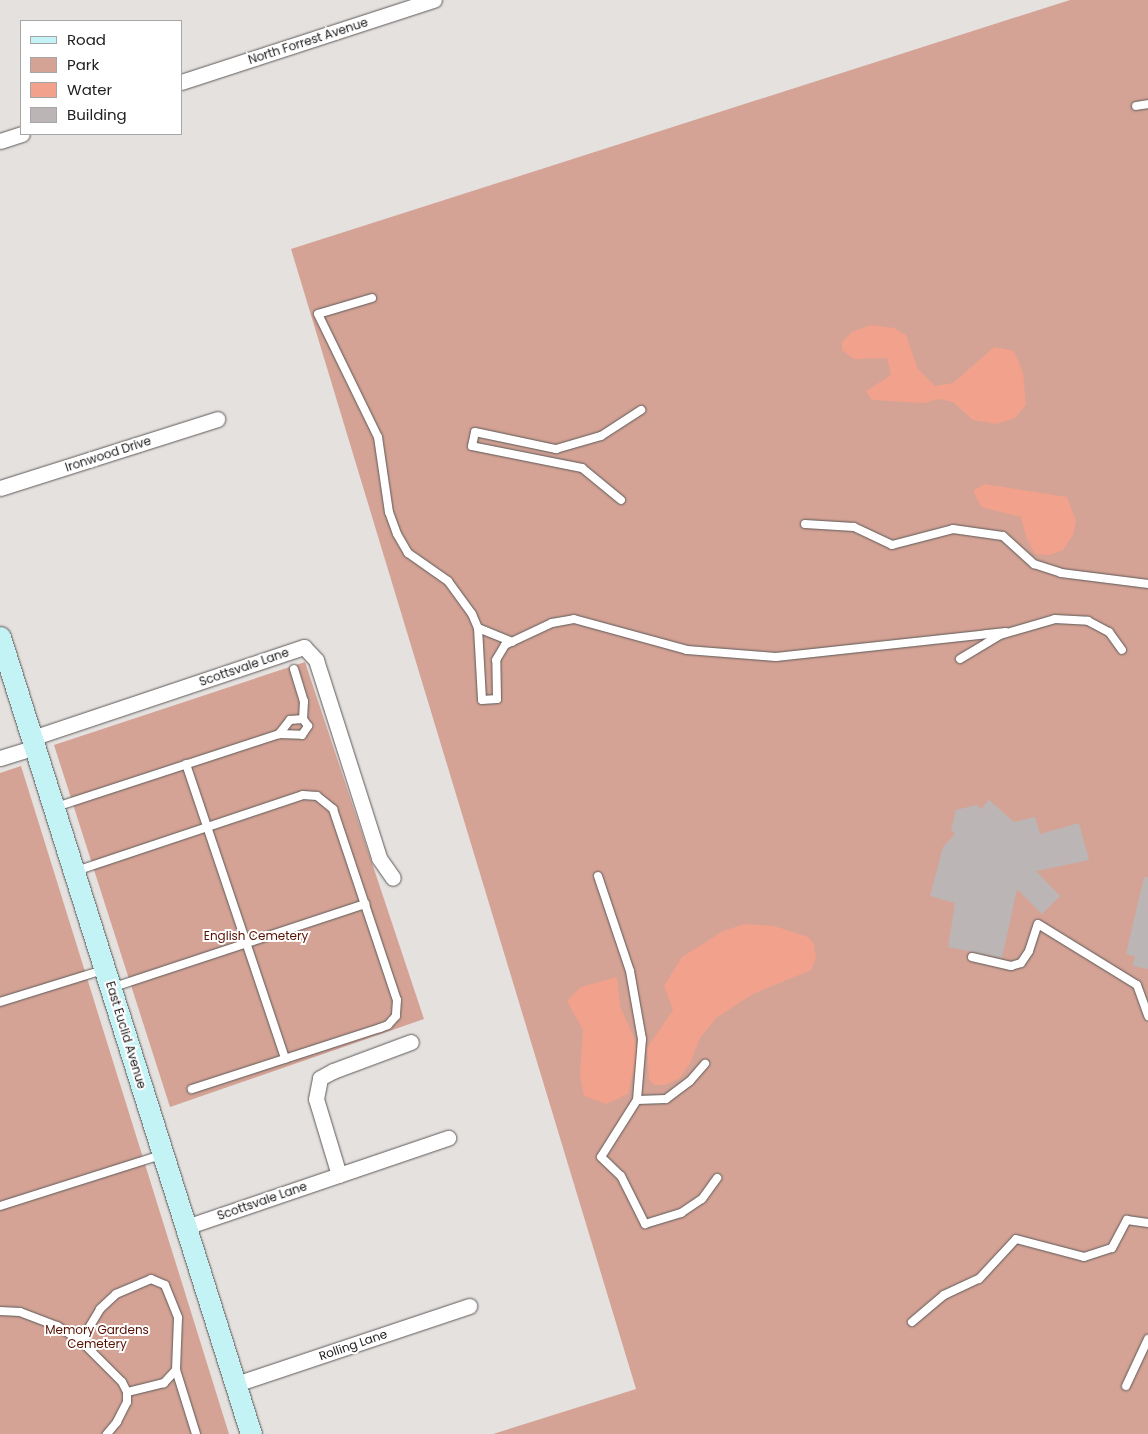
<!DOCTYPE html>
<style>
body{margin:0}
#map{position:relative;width:1148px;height:1434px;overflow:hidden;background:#e5e1df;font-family:Poppins,sans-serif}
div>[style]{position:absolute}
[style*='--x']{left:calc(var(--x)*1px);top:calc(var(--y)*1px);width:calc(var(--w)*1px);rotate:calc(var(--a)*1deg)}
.green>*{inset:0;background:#d4a395}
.water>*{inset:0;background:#f1a18c}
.building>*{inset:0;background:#bbb6b5}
.roads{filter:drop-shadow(0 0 1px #5d5958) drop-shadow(0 0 1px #5d5958)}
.service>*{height:8px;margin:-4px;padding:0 4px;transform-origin:4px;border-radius:4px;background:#fff}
.minor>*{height:15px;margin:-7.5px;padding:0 7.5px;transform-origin:7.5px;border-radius:7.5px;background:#fff}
.secondary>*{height:21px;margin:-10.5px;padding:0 10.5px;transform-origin:10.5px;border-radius:10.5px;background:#c4f3f6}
span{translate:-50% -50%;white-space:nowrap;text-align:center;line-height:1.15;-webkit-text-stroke:4px #fff;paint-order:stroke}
.street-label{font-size:12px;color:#222020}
.park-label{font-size:12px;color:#561100}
.legend{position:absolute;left:20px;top:20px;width:162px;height:115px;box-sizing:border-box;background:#fff;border:1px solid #a7a6a6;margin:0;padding:6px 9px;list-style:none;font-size:15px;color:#222020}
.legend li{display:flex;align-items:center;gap:10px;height:25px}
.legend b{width:25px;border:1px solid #a7a6a6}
</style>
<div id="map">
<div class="green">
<div style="clip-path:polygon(1070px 0,1148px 0,1148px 1434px,493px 1434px,636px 1389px,291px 249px)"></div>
<div style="clip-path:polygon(305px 662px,424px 1019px,170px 1107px,54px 745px)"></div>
<div style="clip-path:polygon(21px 766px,229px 1434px,0 1434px,0 773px)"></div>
</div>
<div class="water">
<div style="clip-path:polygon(871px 325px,894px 328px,906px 335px,918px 369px,935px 386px,953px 383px,994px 347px,1014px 351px,1023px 372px,1026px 405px,1015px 418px,996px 424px,973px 420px,953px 402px,939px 399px,924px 403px,872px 400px,866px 391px,891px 375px,887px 358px,854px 359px,842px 350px,842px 342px,852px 332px)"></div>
<div style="clip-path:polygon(984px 484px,1067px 497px,1076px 521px,1073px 535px,1063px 550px,1050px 555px,1035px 554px,1026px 537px,1021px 517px,981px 507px,973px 491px)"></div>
<div style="clip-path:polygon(744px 924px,774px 926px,808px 937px,814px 944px,816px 959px,811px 970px,753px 994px,716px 1018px,700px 1038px,690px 1063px,680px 1078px,665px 1085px,654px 1085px,649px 1079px,647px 1048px,673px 1010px,664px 986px,682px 957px,723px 931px)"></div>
<div style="clip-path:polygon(617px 977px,620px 1006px,634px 1038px,637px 1055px,628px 1094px,606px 1104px,584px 1096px,580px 1075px,583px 1030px,567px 1001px,581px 987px)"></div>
</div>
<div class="building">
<div style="clip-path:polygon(989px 800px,1014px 822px,1035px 817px,1040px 834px,1079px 823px,1089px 860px,1036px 871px,1060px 896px,1042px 914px,1017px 889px,1002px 958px,948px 947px,955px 903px,930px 896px,943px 847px,955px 834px,951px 830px,956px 810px,977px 805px,981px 809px)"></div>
<div style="clip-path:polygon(1144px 877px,1148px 877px,1148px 969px,1133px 966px,1135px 956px,1126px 954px)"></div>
</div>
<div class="roads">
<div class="service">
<div style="--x:1136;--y:106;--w:12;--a:-9"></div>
<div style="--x:372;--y:298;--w:56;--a:163.5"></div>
<div style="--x:318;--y:314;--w:137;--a:64"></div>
<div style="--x:378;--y:437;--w:76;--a:81.7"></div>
<div style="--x:389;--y:512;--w:23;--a:70"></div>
<div style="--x:397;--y:534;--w:22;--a:60"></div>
<div style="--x:408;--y:553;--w:49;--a:35"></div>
<div style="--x:448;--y:581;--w:41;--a:54"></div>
<div style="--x:472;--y:614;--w:15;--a:67"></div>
<div style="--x:478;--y:628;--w:72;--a:86.8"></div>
<div style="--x:482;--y:700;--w:15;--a:-4"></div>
<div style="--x:497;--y:699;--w:39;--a:-91"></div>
<div style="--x:496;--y:660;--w:17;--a:-59"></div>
<div style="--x:505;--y:645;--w:52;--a:-25.1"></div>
<div style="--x:552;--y:623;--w:22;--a:-10"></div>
<div style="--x:574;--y:619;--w:117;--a:15.3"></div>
<div style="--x:687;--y:650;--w:89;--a:4.5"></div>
<div style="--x:776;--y:657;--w:231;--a:-6.2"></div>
<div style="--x:621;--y:500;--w:50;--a:-140.6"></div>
<div style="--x:582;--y:468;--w:112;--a:-168.7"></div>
<div style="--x:472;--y:446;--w:14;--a:-78"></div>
<div style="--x:475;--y:432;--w:83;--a:11.9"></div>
<div style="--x:556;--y:449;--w:47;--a:-16.1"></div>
<div style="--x:601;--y:436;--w:48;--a:-33"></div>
<div style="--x:805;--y:524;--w:49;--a:3.5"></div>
<div style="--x:854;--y:527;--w:42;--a:25.3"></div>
<div style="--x:892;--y:545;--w:63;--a:-14.7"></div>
<div style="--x:953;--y:529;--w:50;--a:8"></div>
<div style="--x:1003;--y:536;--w:42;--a:42.1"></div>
<div style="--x:1034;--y:564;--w:28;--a:18"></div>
<div style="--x:1061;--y:573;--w:88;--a:7.2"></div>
<div style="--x:478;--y:628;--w:37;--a:22"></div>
<div style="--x:960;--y:659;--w:47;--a:-31"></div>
<div style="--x:1000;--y:635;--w:57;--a:-16.2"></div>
<div style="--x:1055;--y:619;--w:33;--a:3"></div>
<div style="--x:1088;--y:621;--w:24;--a:28"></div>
<div style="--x:1109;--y:632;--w:22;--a:54"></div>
<div style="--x:294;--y:669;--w:34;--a:73"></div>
<div style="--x:304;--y:701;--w:18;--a:93"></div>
<div style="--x:186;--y:764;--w:311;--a:71.4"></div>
<div style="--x:56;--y:807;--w:235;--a:-18.1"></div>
<div style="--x:279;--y:734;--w:23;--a:2"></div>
<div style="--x:302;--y:735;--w:11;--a:-56"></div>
<div style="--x:308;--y:726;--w:9;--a:-126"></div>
<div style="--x:303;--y:719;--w:13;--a:176"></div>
<div style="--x:290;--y:720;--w:18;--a:128"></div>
<div style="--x:76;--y:871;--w:239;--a:-18.5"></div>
<div style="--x:303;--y:795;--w:14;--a:4"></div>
<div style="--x:317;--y:796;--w:21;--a:39"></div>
<div style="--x:333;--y:809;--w:201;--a:71.5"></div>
<div style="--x:397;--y:1000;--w:16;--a:94"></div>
<div style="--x:396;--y:1016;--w:12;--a:132"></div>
<div style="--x:388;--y:1025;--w:9;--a:159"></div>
<div style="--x:380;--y:1028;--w:198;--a:162"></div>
<div style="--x:598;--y:876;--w:100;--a:71.4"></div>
<div style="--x:630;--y:971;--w:69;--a:80"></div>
<div style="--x:642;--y:1039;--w:61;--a:94.7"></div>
<div style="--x:637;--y:1100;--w:67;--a:122.3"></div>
<div style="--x:601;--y:1157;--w:28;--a:44"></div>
<div style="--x:621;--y:1176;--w:54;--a:63.4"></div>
<div style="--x:645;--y:1224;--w:38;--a:-17"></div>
<div style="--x:681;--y:1213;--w:25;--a:-34"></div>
<div style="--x:702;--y:1199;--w:26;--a:-54"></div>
<div style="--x:972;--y:957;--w:40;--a:13"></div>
<div style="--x:1011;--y:966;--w:10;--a:-17"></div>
<div style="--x:1021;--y:963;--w:14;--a:-56"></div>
<div style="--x:1029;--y:951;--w:28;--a:-72"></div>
<div style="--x:1038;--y:924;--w:116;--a:31.6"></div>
<div style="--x:1137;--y:985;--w:33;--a:70"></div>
<div style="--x:111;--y:988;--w:268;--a:-18.3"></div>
<div style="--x:0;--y:1002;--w:108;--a:-17.3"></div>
<div style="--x:637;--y:1100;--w:29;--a:-2"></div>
<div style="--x:666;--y:1099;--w:30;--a:-37"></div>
<div style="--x:690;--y:1081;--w:23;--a:-49"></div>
<div style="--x:0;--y:1206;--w:169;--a:-17.6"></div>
<div style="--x:0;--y:1311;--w:20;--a:3"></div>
<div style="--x:20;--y:1312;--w:40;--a:21"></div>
<div style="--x:57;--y:1326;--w:28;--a:32"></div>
<div style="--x:81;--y:1341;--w:58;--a:45"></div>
<div style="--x:122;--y:1382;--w:11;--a:63"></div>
<div style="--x:127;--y:1392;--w:10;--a:90"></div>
<div style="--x:127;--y:1402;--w:22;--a:117"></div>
<div style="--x:117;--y:1422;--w:16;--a:130"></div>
<div style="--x:912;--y:1322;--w:42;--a:-40.2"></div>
<div style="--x:944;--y:1295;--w:38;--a:-25"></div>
<div style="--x:979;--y:1279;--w:54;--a:-47.2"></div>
<div style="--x:1016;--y:1239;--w:70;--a:14.8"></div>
<div style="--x:1084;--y:1257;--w:29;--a:-18"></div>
<div style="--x:1112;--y:1248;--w:32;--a:-62"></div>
<div style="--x:1127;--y:1220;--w:21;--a:8"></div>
<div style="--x:81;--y:1341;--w:37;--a:-59"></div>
<div style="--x:100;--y:1309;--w:22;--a:-43"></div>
<div style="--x:116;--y:1294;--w:38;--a:-23"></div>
<div style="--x:151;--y:1279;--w:15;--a:23"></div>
<div style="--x:165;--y:1285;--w:35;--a:68"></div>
<div style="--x:178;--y:1318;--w:52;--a:92.2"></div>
<div style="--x:176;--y:1370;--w:18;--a:133"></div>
<div style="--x:164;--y:1383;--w:38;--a:166"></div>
<div style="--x:176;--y:1370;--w:67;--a:72.6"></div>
<div style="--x:1126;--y:1386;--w:52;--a:-64.9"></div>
</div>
<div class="minor">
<div style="--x:181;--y:82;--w:266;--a:-18"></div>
<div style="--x:0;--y:141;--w:23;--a:-18"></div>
<div style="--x:0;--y:488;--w:228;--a:-17.6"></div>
<div style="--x:32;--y:738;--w:287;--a:-18.5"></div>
<div style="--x:304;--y:647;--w:18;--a:47"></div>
<div style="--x:316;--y:660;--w:208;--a:72.3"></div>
<div style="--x:379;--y:858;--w:24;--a:55"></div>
<div style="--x:0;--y:758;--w:37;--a:-17"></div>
<div style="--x:339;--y:1175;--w:79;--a:-106.8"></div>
<div style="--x:316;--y:1099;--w:21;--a:-79"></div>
<div style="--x:320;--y:1078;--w:15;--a:-28"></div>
<div style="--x:333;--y:1071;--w:83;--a:-20.4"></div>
<div style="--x:186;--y:1227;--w:277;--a:-18.8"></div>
<div style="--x:236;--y:1384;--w:246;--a:-18.5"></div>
</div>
<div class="secondary">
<div style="--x:0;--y:637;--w:836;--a:72.52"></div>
</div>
</div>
<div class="street-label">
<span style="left:308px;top:41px;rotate:-18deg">North Forrest Avenue</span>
<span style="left:108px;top:454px;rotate:-18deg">Ironwood Drive</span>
<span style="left:244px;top:667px;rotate:-19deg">Scottsvale Lane</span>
<span style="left:126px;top:1035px;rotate:73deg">East Euclid Avenue</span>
<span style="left:262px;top:1201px;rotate:-19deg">Scottsvale Lane</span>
<span style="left:353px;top:1345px;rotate:-19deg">Rolling Lane</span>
</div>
<div class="park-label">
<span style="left:256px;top:936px">English Cemetery</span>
<span style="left:97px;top:1337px">Memory Gardens<br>Cemetery</span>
</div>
<ul class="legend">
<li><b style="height:6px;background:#c4f3f6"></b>Road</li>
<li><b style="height:14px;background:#d4a395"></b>Park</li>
<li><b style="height:14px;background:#f1a18c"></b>Water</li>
<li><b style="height:14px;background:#bbb6b5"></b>Building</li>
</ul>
</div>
